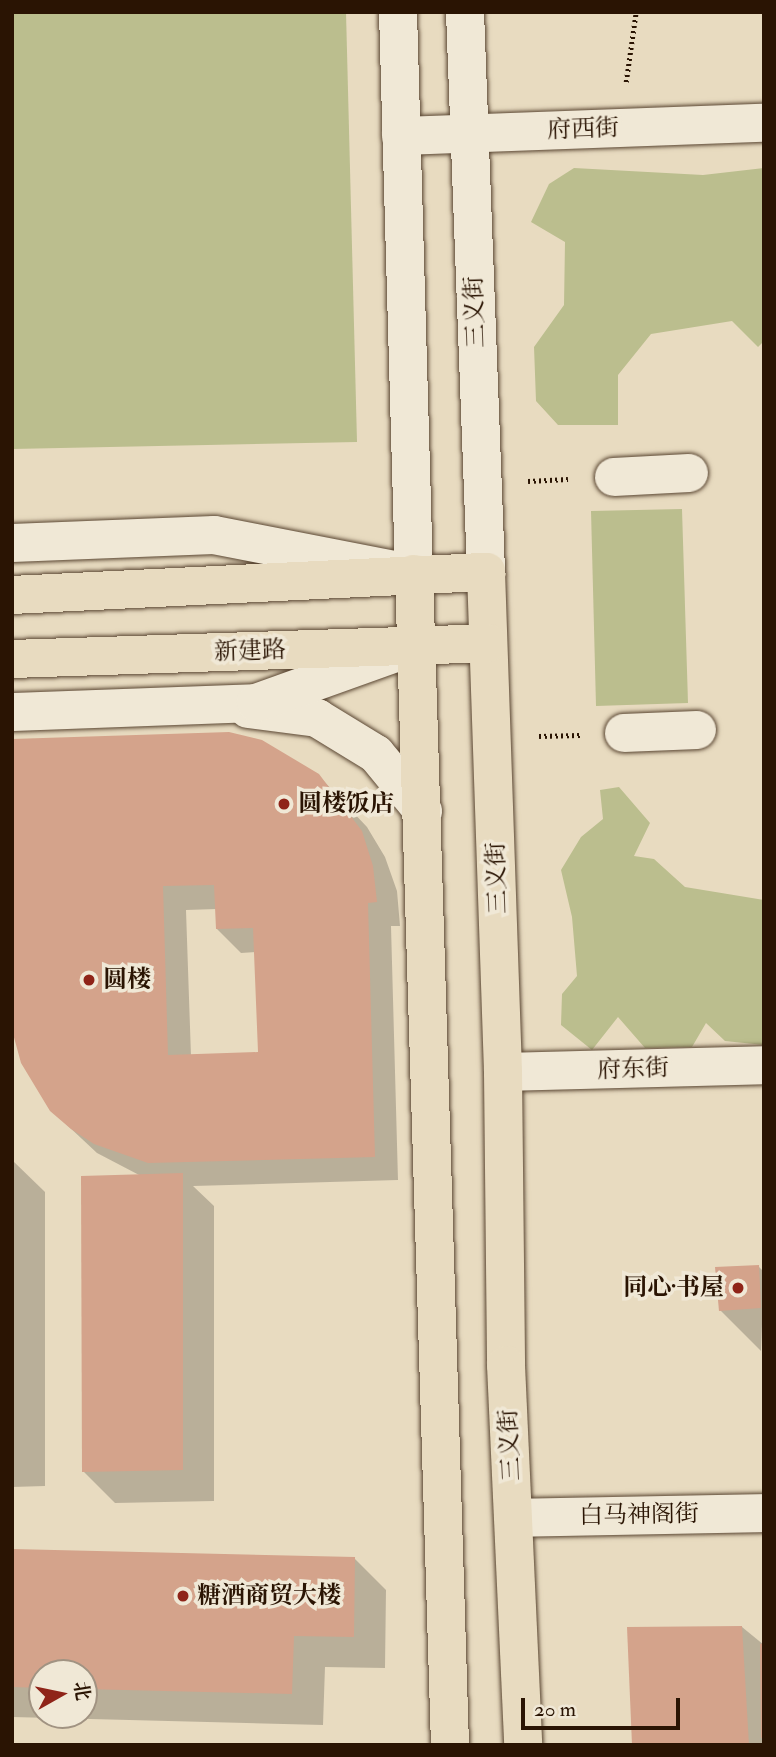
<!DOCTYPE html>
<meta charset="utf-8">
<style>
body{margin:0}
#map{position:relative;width:776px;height:1757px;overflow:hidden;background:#e8dbc0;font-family:"IM FELL Double Pica","Noto Serif SC",serif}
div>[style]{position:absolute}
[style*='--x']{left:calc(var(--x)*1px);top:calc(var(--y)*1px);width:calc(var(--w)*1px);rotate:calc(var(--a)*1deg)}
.green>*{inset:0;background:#bbbe8e}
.shadow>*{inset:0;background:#0003}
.building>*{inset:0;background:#d4a38b}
.path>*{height:4.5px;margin-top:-2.25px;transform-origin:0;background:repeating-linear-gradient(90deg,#2a1403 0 2px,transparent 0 5.5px)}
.roads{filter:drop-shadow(0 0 2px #5a4632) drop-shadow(0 0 2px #5a4632)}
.pedestrian>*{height:38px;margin:-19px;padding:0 19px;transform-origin:19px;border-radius:19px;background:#f0e8d6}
.tertiary>*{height:38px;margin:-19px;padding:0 19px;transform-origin:19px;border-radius:19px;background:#f0e8d6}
.secondary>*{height:38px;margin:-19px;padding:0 19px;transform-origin:19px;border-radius:19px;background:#f0e8d6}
.primary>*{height:38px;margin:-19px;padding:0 19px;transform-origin:19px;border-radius:19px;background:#e8dbc0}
.dots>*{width:19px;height:19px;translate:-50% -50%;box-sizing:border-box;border:4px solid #f0e8d6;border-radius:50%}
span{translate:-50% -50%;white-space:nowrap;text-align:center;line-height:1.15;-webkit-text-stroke:7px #f0e8d6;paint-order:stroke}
.street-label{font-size:24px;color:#2a1403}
.poi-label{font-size:24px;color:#2a1403;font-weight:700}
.left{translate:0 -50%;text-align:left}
.right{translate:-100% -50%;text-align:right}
.frame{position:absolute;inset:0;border:14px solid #2a1403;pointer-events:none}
.north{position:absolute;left:28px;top:1659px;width:70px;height:70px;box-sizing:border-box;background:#f0e8d6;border:2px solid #a19382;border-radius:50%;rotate:81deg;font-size:19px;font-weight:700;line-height:28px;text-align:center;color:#2a1403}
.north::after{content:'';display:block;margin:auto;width:24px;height:32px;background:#8f2418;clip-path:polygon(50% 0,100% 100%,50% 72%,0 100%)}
.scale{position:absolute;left:521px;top:1698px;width:159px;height:32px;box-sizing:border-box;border:4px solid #2a1403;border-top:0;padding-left:9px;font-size:21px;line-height:24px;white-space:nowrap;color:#2a1403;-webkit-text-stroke:5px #f0e8d6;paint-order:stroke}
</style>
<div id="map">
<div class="green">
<div style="clip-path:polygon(12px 12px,346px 12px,357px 442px,12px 449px)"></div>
<div style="clip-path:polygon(574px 168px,703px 175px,764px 168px,764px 341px,758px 347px,732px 321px,651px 334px,618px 375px,618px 425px,558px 425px,536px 401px,534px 347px,564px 305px,565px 242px,531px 222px,549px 184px)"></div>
<div style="clip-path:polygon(682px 509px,688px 703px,596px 706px,591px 511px)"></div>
<div style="clip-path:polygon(619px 787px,650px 823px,634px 856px,654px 859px,685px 887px,764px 900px,764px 1045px,725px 1041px,706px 1023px,692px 1047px,645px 1048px,618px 1017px,592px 1050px,561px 1025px,562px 994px,577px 976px,572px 917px,561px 870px,581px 837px,603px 819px,600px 790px)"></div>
</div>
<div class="shadow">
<div style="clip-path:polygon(evenodd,318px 775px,367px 827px,385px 857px,397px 891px,400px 926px,391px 926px,398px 1180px,193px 1186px,214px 1206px,214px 1501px,115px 1503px,84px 1472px,141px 1176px,97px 1153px,51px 1110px,12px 974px,318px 775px,217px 909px,217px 929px,241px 953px,256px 952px,259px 1054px,191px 1056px,186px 910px,217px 909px)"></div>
<div style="clip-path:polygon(12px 1160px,45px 1192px,45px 1486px,12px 1487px)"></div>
<div style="clip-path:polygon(758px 1266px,764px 1272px,761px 1351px,720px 1310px)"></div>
<div style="clip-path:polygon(evenodd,12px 1551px,355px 1559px,386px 1590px,385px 1668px,325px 1667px,323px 1725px,12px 1717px,12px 1551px,42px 1673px,84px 1673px,84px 1715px,42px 1715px,42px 1673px)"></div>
<div style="clip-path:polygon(742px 1627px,764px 1645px,764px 1745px,634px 1745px)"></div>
</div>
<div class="building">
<div style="clip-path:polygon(evenodd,229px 732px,262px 740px,319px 774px,362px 831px,373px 866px,377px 902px,368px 903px,375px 1157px,148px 1163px,94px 1144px,71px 1129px,50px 1111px,21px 1063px,12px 1030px,12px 739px,229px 732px,214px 885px,216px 929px,253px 928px,258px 1052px,168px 1055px,163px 886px,214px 885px)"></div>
<div style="clip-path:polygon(183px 1173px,183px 1470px,82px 1472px,81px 1176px)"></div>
<div style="clip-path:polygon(759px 1265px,761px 1308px,719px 1311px,715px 1267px)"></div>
<div style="clip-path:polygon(12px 1549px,355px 1557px,354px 1637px,294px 1636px,292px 1694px,84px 1689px,84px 1673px,42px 1673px,42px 1688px,12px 1687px)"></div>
<div style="clip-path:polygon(742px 1626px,749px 1745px,632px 1745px,627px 1627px)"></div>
<div style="clip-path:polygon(764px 1643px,764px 1738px,761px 1738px,760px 1644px)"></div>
</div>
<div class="path">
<div style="--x:626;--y:82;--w:71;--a:-81.9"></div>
<div style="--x:528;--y:481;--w:40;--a:-2.9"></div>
<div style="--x:539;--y:736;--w:41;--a:-1.4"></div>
</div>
<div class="roads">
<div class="pedestrian">
<div style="--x:614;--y:477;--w:75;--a:-3.1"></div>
<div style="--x:624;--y:733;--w:73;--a:-2.4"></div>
</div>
<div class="tertiary">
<div style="--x:401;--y:136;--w:363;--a:-2.1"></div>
<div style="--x:503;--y:1072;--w:261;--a:-1.5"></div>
<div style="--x:514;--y:1518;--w:250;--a:-1.1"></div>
</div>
<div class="secondary">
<div style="--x:465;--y:12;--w:560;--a:87.85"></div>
<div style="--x:12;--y:543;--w:202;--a:-2.3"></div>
<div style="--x:214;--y:535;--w:204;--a:11"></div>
<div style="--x:414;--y:574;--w:562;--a:-91.63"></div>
<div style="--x:248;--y:709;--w:70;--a:7.4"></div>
<div style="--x:317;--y:718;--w:69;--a:31.4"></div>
<div style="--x:376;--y:754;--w:74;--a:50.5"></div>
<div style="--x:12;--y:712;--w:244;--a:-2.1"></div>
<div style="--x:256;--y:703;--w:160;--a:-19.7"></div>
</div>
<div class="primary">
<div style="--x:414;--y:574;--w:1172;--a:88.24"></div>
<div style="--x:12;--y:595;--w:475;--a:-2.8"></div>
<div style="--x:486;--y:572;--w:500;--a:88.05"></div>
<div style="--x:503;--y:1072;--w:293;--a:89.4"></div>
<div style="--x:506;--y:1365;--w:380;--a:87.4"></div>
<div style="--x:12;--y:659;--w:476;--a:-1.9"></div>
</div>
</div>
<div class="dots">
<div style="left:284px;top:804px;background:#8f2418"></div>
<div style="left:89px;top:980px;background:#8f2418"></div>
<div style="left:738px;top:1288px;background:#8f2418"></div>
<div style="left:183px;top:1596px;background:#8f2418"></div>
</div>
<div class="street-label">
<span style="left:583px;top:129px;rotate:-2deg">府西街</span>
<span style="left:475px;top:312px;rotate:-92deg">三义街</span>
<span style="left:250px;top:651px;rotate:-2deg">新建路</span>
<span style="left:497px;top:878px;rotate:-92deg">三义街</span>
<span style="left:633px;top:1069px;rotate:-2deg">府东街</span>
<span style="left:510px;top:1445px;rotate:-93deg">三义街</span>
<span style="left:639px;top:1515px;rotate:-1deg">白马神阁街</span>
</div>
<div class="poi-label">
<span class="left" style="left:298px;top:804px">圆楼饭店</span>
<span class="left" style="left:103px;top:980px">圆楼</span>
<span class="right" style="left:724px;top:1288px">同心·书屋</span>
<span class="left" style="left:197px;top:1596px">糖酒商贸大楼</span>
</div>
<div class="frame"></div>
<div class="north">北</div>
<div class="scale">20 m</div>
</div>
